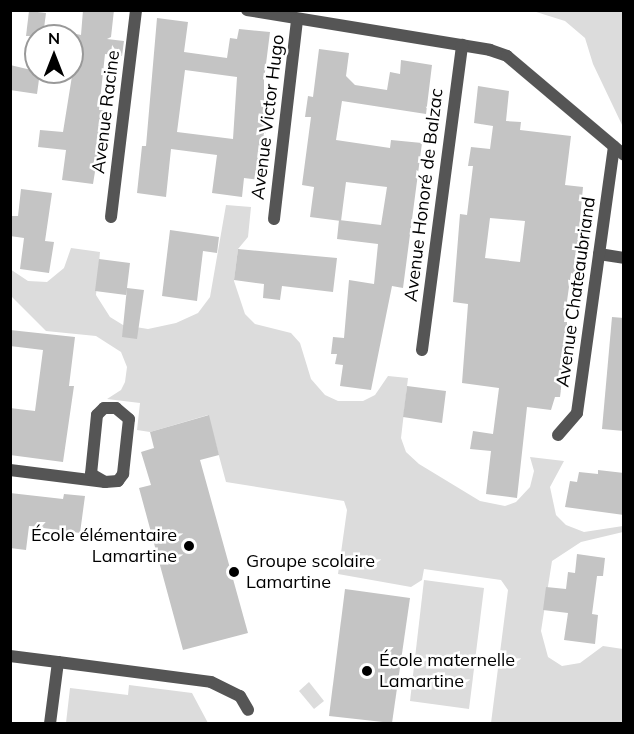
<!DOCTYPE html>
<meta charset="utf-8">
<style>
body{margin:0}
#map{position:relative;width:634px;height:734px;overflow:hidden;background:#fff;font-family:Mulish,sans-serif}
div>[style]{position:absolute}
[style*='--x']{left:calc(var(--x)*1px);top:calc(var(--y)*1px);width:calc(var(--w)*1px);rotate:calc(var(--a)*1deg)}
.green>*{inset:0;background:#dcdcdc}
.building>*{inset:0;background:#c4c4c4}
.lane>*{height:12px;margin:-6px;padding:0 6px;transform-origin:6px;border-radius:6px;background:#555}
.street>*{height:12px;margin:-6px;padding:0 6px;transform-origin:6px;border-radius:6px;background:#555}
.dots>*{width:16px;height:16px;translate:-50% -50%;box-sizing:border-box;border:3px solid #fff;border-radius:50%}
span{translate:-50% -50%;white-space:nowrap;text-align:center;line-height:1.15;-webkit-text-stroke:5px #fff;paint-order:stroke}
.street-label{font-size:18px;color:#000}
.poi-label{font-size:18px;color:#000}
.right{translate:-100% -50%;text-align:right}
.left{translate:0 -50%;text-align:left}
.frame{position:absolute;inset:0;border:12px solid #000;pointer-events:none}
.north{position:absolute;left:24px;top:24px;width:60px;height:60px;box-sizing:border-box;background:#fff;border:2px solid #999;border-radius:50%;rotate:0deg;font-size:16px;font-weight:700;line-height:24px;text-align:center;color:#000}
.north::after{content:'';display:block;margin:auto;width:21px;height:27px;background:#000;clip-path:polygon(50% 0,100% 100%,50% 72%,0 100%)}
</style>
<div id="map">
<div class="green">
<div style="clip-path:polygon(533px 11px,623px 11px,623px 127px,593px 64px,585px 38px,565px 21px)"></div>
<div style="clip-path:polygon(226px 205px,251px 207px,248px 237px,238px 249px,234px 281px,245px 314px,255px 324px,291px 333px,300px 343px,311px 379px,325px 395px,338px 401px,363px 401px,375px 395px,388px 376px,408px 378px,401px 438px,406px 452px,419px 464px,480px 501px,505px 506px,516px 502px,530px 487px,534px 471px,530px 457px,564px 461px,550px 487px,556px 515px,566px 525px,584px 532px,623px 526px,623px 532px,581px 542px,552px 561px,541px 631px,548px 657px,562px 666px,580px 663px,603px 646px,623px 649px,623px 723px,491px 723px,508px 590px,501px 580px,424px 569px,422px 580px,411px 587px,338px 574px,347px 510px,344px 501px,226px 482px,208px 415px,150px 432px,137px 430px,140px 403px,107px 399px,121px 390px,125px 382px,127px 367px,121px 352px,96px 336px,46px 331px,11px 296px,10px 269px,28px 281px,47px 282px,64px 268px,71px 248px,100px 252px,96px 295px,110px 317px,123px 325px,148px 329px,176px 323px,198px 313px,210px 297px)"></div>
<div style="clip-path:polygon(424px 580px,484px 588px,469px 709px,410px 701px)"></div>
<div style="clip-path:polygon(309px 682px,324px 701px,314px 709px,299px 691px)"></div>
<div style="clip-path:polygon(129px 685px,192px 693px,208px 723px,66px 723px,70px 688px,128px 695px)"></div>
</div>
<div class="building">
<div style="clip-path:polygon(83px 10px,114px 10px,111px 37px,107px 39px,124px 41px,122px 56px,105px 54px,99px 110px,105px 110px,93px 184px,62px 180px,66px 150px,38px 147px,40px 130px,63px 132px,76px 51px,72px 50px,72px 33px,81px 35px)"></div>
<div style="clip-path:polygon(29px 11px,46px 13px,43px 36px,26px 36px)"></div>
<div style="clip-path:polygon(evenodd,157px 18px,188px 22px,184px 52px,227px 58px,230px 38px,237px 39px,239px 29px,270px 32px,264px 80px,264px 112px,268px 112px,259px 180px,244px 178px,242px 197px,212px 193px,217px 155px,171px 149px,166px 197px,137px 193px,142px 146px,146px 146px,157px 18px,185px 70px,237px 77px,233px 139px,177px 132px,185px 70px)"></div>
<div style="clip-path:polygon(319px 49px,349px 53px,346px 76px,355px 85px,387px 90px,390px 72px,400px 74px,401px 60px,432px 65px,426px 114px,342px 101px,336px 140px,390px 148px,391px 140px,422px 143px,403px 288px,392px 286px,371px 390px,340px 386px,343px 365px,335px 364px,337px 354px,331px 354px,333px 337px,344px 338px,349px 280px,374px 284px,378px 244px,337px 239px,339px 220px,381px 225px,387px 187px,346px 182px,341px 221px,310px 217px,314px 187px,302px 185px,311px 117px,305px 117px,308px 96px,313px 97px)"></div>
<div style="clip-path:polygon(10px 65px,40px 72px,37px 94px,10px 90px)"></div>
<div style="clip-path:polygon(evenodd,478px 86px,509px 91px,506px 121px,521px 122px,520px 130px,571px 136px,565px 185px,583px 187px,575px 274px,571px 273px,564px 322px,567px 322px,567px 343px,560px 397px,555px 397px,551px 410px,527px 407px,517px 498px,486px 494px,491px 451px,470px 449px,473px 431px,493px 434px,499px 388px,462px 383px,468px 304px,453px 302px,460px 214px,467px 215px,473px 166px,468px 166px,471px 147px,490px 149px,493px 126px,474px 123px,478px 86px,490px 218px,525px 221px,520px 262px,485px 258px,490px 218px)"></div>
<div style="clip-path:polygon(21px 189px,52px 193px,45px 241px,54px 242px,49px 273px,20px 269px,24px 238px,10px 236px,10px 216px,18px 216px)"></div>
<div style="clip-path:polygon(170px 230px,219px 237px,217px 253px,203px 251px,197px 301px,162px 296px)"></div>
<div style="clip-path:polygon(238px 249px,337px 258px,333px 292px,282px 286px,280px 300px,263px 298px,264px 284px,234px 280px)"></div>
<div style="clip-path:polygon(99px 259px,130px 263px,127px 288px,144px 290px,137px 339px,122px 337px,127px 288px,126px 295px,95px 291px)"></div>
<div style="clip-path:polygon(612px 317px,624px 318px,624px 431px,602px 429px)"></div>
<div style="clip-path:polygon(10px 330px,75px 337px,69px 386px,74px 386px,63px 462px,10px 455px,10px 408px,35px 411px,43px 350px,10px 346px)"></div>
<div style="clip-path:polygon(407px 386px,446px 391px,442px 423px,403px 417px)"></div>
<div style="clip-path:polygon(209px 415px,219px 455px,200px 460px,248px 633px,183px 650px,139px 488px,151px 485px,141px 452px,154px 448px,150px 432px)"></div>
<div style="clip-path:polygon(598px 470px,624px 473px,624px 515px,565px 507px,570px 481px,577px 482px,579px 472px,598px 474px)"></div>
<div style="clip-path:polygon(10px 493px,63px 499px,64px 494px,85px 496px,80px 533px,29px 526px,26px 550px,10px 548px)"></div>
<div style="clip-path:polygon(577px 554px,605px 558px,603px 576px,597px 576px,592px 614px,598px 615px,595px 644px,564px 640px,568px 613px,543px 610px,546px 587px,566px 589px,568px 572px,575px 573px)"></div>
<div style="clip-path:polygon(345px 589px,410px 598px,392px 723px,329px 716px)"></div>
</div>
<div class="lane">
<div style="--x:58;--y:662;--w:154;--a:7.4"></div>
<div style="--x:211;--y:682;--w:32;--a:26"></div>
<div style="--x:240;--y:696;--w:16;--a:60"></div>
</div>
<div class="street">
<div style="--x:247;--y:10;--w:246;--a:9.3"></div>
<div style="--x:490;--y:50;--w:18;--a:19"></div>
<div style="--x:507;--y:56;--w:153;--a:40.2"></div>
<div style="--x:111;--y:217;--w:209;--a:-83.1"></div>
<div style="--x:274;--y:219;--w:200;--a:-83.4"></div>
<div style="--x:599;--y:254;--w:25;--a:9"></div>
<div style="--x:422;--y:350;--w:308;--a:-82.5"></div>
<div style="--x:558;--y:435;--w:29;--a:-49"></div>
<div style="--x:577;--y:413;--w:269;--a:-82.1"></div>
<div style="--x:10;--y:470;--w:96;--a:7.2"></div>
<div style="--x:105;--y:482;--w:13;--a:-4"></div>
<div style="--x:118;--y:481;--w:9;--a:-54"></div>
<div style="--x:123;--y:474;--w:55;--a:-83.8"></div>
<div style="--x:129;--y:419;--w:17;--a:-140"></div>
<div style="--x:116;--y:408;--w:12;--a:180"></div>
<div style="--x:104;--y:408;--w:10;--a:135"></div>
<div style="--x:97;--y:415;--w:59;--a:95.8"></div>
<div style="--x:91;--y:474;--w:16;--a:30"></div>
<div style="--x:10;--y:656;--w:48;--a:7.1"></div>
<div style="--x:58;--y:662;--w:63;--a:97.4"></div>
</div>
<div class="dots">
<div style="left:189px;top:546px;background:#000"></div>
<div style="left:234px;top:572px;background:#000"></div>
<div style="left:367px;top:671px;background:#000"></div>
</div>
<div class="street-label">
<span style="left:106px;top:112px;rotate:-83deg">Avenue Racine</span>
<span style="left:268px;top:117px;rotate:-83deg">Avenue Victor Hugo</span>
<span style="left:424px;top:195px;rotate:-83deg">Avenue Honoré de Balzac</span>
<span style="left:576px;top:292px;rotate:-82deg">Avenue Chateaubriand</span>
</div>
<div class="poi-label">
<span class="right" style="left:177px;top:546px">École élémentaire<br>Lamartine</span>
<span class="left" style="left:246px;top:572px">Groupe scolaire<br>Lamartine</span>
<span class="left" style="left:379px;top:671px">École maternelle<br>Lamartine</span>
</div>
<div class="frame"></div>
<div class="north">N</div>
</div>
